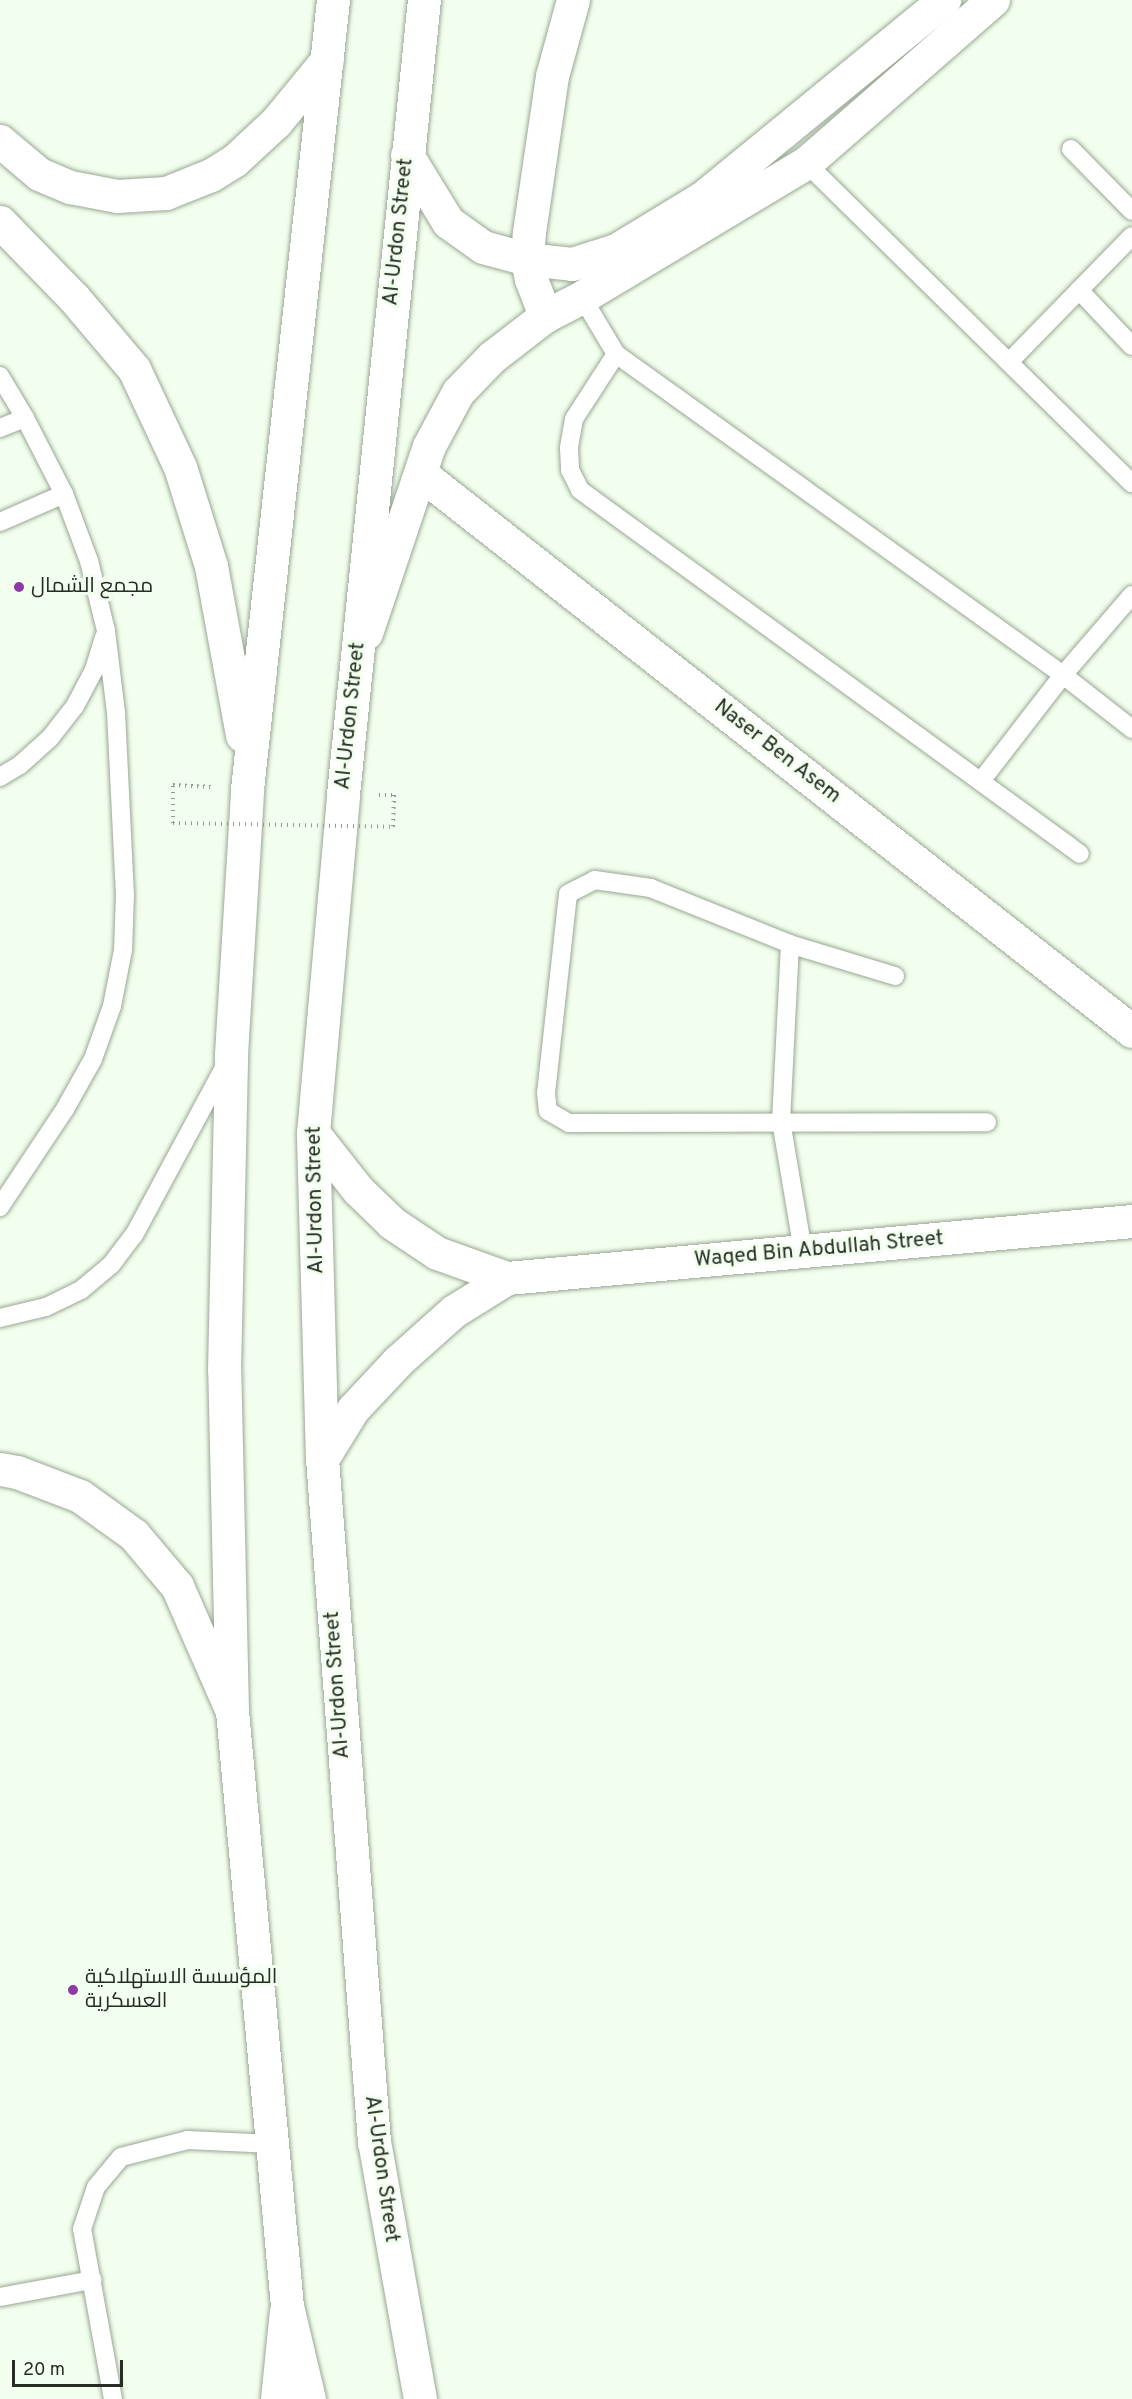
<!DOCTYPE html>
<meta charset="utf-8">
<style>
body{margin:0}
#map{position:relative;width:1132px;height:2399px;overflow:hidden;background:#f3ffee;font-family:Overpass,Cairo,sans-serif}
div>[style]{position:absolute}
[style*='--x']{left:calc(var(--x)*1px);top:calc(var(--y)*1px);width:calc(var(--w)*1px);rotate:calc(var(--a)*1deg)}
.path>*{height:4px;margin-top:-2px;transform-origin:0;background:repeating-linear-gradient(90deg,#929b8f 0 1.5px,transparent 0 6px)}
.roads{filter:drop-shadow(0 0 2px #99a794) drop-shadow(0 0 2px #99a794)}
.service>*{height:18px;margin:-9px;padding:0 9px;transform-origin:9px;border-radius:9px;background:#fff}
.minor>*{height:33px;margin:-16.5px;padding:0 16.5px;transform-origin:16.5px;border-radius:16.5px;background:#fff}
.trunk>*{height:33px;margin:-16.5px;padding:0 16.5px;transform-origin:16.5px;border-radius:16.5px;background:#fff}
.path-bridge>*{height:4px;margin-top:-2px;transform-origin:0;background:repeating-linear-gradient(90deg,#929b8f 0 1.5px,transparent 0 6px)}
.dots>*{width:16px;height:16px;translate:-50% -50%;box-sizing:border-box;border:3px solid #f3ffee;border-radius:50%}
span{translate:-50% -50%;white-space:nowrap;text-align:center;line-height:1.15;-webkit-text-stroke:6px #f3ffee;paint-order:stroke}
.street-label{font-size:21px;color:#272c25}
.poi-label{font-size:21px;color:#272c25}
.left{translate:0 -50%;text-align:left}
.scale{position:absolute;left:12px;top:2360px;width:111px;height:27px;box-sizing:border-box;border:3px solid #272c25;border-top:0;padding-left:8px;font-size:18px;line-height:21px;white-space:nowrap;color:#272c25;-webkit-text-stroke:4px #f3ffee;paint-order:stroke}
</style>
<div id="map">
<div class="path">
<div style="--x:379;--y:795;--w:15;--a:0"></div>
<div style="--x:394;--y:795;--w:32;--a:92"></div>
<div style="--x:173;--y:823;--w:38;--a:-90"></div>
<div style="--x:173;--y:785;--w:39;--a:3"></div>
</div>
<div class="roads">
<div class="service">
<div style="--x:1071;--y:149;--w:87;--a:45.5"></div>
<div style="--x:806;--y:163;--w:457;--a:44.5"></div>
<div style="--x:1079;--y:290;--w:77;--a:46.6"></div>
<div style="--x:582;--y:297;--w:66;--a:59.2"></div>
<div style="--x:616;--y:354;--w:550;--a:35.68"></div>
<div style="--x:1063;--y:675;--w:88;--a:38"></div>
<div style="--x:616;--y:354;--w:77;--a:122.9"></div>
<div style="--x:574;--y:419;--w:29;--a:100"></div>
<div style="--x:569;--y:448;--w:22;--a:87"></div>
<div style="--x:570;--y:470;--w:22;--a:63"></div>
<div style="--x:580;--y:490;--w:618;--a:36.05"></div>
<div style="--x:1009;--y:362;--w:176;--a:-45.7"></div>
<div style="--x:0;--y:376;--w:49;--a:59.2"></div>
<div style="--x:25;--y:418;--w:85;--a:62.8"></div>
<div style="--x:64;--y:494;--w:72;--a:69.5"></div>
<div style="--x:89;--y:561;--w:72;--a:76.3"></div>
<div style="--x:106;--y:631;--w:82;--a:83"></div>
<div style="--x:116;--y:712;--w:182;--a:87.2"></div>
<div style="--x:125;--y:894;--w:56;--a:92"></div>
<div style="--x:123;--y:950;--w:57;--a:101.1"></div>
<div style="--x:112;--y:1006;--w:56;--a:109.7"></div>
<div style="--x:93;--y:1059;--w:57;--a:119.2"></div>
<div style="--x:65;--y:1109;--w:118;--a:123.6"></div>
<div style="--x:0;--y:428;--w:27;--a:-22"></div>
<div style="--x:0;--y:522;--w:70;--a:-23.6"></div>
<div style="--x:0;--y:777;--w:23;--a:-31"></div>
<div style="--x:20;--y:765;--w:40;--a:-42"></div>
<div style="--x:50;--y:738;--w:41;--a:-52"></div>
<div style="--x:75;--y:706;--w:41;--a:-62.2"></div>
<div style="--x:94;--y:670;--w:34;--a:-73"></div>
<div style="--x:981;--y:781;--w:134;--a:-52.3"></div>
<div style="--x:1063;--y:675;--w:106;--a:-49.2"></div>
<div style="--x:790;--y:944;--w:177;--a:92.9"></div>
<div style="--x:781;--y:1121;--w:132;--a:80.4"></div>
<div style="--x:895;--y:976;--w:110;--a:-163.1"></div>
<div style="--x:790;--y:944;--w:150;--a:-158.1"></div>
<div style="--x:651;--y:888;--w:57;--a:-171.9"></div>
<div style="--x:595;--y:880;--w:30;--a:153"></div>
<div style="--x:568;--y:894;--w:200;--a:96.3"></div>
<div style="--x:546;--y:1093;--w:18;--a:84"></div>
<div style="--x:548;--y:1111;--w:24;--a:30"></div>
<div style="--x:569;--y:1123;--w:418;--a:-0.1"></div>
<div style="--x:0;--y:1318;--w:47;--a:-13.4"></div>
<div style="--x:46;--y:1307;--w:39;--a:-26"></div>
<div style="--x:81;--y:1290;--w:39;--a:-40"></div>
<div style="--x:111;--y:1265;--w:38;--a:-53"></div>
<div style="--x:134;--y:1235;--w:192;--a:-61.7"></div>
<div style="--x:0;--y:2297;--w:94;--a:-10.5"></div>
<div style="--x:113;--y:2399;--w:173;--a:-100.3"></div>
<div style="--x:82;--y:2229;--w:44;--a:-71.6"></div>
<div style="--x:96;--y:2187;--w:39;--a:-50"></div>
<div style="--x:121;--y:2157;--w:69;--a:-14.2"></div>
<div style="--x:188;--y:2140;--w:85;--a:2.7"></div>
</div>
<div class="minor">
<div style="--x:407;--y:155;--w:79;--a:58.5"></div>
<div style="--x:448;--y:222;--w:43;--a:35.5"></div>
<div style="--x:483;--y:247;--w:46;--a:15.3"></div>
<div style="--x:527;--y:259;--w:45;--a:6.3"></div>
<div style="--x:572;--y:264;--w:46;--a:-17.7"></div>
<div style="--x:616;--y:250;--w:100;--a:-31.2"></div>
<div style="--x:702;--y:198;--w:313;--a:-39.3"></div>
<div style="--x:527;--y:259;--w:20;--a:79"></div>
<div style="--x:531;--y:279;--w:40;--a:69"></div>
<div style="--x:421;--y:474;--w:903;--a:38.08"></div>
<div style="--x:366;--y:633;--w:197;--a:-71.4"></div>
<div style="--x:429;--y:446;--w:61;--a:-61.8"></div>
<div style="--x:458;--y:392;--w:49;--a:-45.8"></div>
<div style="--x:492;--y:357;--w:67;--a:-37.7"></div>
<div style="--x:545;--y:316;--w:42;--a:-27.2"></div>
<div style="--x:582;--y:297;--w:261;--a:-30.9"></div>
<div style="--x:806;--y:163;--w:248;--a:-41.1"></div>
<div style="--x:313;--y:1133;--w:73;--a:51.7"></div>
<div style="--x:358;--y:1190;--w:47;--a:44.1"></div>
<div style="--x:392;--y:1223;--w:54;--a:33.7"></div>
<div style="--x:437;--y:1253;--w:74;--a:19.7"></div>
<div style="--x:507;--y:1278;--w:628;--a:-5.21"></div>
<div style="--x:322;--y:1459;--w:59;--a:-58.2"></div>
<div style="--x:353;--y:1409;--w:66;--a:-46.8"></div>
<div style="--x:398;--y:1361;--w:75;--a:-41.8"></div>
<div style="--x:454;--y:1311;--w:62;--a:-31.9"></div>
<div style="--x:0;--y:1469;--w:17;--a:10"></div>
<div style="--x:17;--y:1472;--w:67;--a:20.9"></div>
<div style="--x:80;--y:1496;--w:67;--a:35.8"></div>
<div style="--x:134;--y:1535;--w:67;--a:49.9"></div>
<div style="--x:177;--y:1586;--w:134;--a:66.3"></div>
<div style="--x:277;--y:2399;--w:88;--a:-84.2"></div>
</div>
<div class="trunk">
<div style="--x:0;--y:141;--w:51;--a:40.2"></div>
<div style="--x:39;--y:174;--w:34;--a:23"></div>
<div style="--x:70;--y:187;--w:48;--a:10.8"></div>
<div style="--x:117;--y:196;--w:49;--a:-3.5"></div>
<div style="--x:166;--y:193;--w:48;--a:-21.8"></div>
<div style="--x:211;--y:175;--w:28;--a:-32"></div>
<div style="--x:235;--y:160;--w:56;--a:-42.8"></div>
<div style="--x:276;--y:122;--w:80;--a:-50.6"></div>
<div style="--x:0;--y:222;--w:106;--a:45.8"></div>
<div style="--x:74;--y:298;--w:93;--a:49.8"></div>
<div style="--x:134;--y:369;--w:108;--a:64.9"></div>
<div style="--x:180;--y:467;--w:104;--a:72.6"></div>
<div style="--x:211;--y:566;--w:172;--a:79.6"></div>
<div style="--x:527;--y:259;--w:27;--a:-86"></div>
<div style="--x:529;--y:232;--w:158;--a:-81.6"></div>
<div style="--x:552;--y:76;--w:79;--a:-74.6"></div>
<div style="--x:309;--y:2399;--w:96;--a:-103.3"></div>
<div style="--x:287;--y:2306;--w:598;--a:-95.28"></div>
<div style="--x:232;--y:1711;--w:341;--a:-91.3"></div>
<div style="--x:224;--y:1370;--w:316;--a:-88.7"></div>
<div style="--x:231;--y:1054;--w:265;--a:-86.5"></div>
<div style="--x:247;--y:789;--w:794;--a:-83.78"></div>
<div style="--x:420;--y:2399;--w:261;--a:-100.1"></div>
<div style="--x:374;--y:2142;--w:685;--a:-94.35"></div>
<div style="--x:322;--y:1459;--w:326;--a:-91.6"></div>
<div style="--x:313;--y:1133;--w:340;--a:-84.9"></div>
<div style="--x:343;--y:794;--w:798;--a:-84.18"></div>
</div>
</div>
<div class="path-bridge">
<div style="--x:173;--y:823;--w:220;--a:1"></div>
</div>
<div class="dots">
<div style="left:19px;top:587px;background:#8d39a7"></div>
<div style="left:73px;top:1990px;background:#8d39a7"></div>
</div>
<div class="street-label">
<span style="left:399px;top:232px;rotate:-84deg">Al-Urdon Street</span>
<span style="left:351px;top:716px;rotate:-84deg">Al-Urdon Street</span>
<span style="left:777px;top:752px;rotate:38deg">Naser Ben Asem</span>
<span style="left:316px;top:1200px;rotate:-91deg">Al-Urdon Street</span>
<span style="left:819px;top:1250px;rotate:-5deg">Waqed Bin Abdullah Street</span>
<span style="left:338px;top:1685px;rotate:-94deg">Al-Urdon Street</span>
<span style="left:381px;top:2169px;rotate:82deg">Al-Urdon Street</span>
</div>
<div class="poi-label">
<span class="left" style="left:31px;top:587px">مجمع الشمال</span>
<span class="left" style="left:85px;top:1990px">المؤسسة الاستهلاكية<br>العسكرية</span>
</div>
<div class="scale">20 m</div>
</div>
